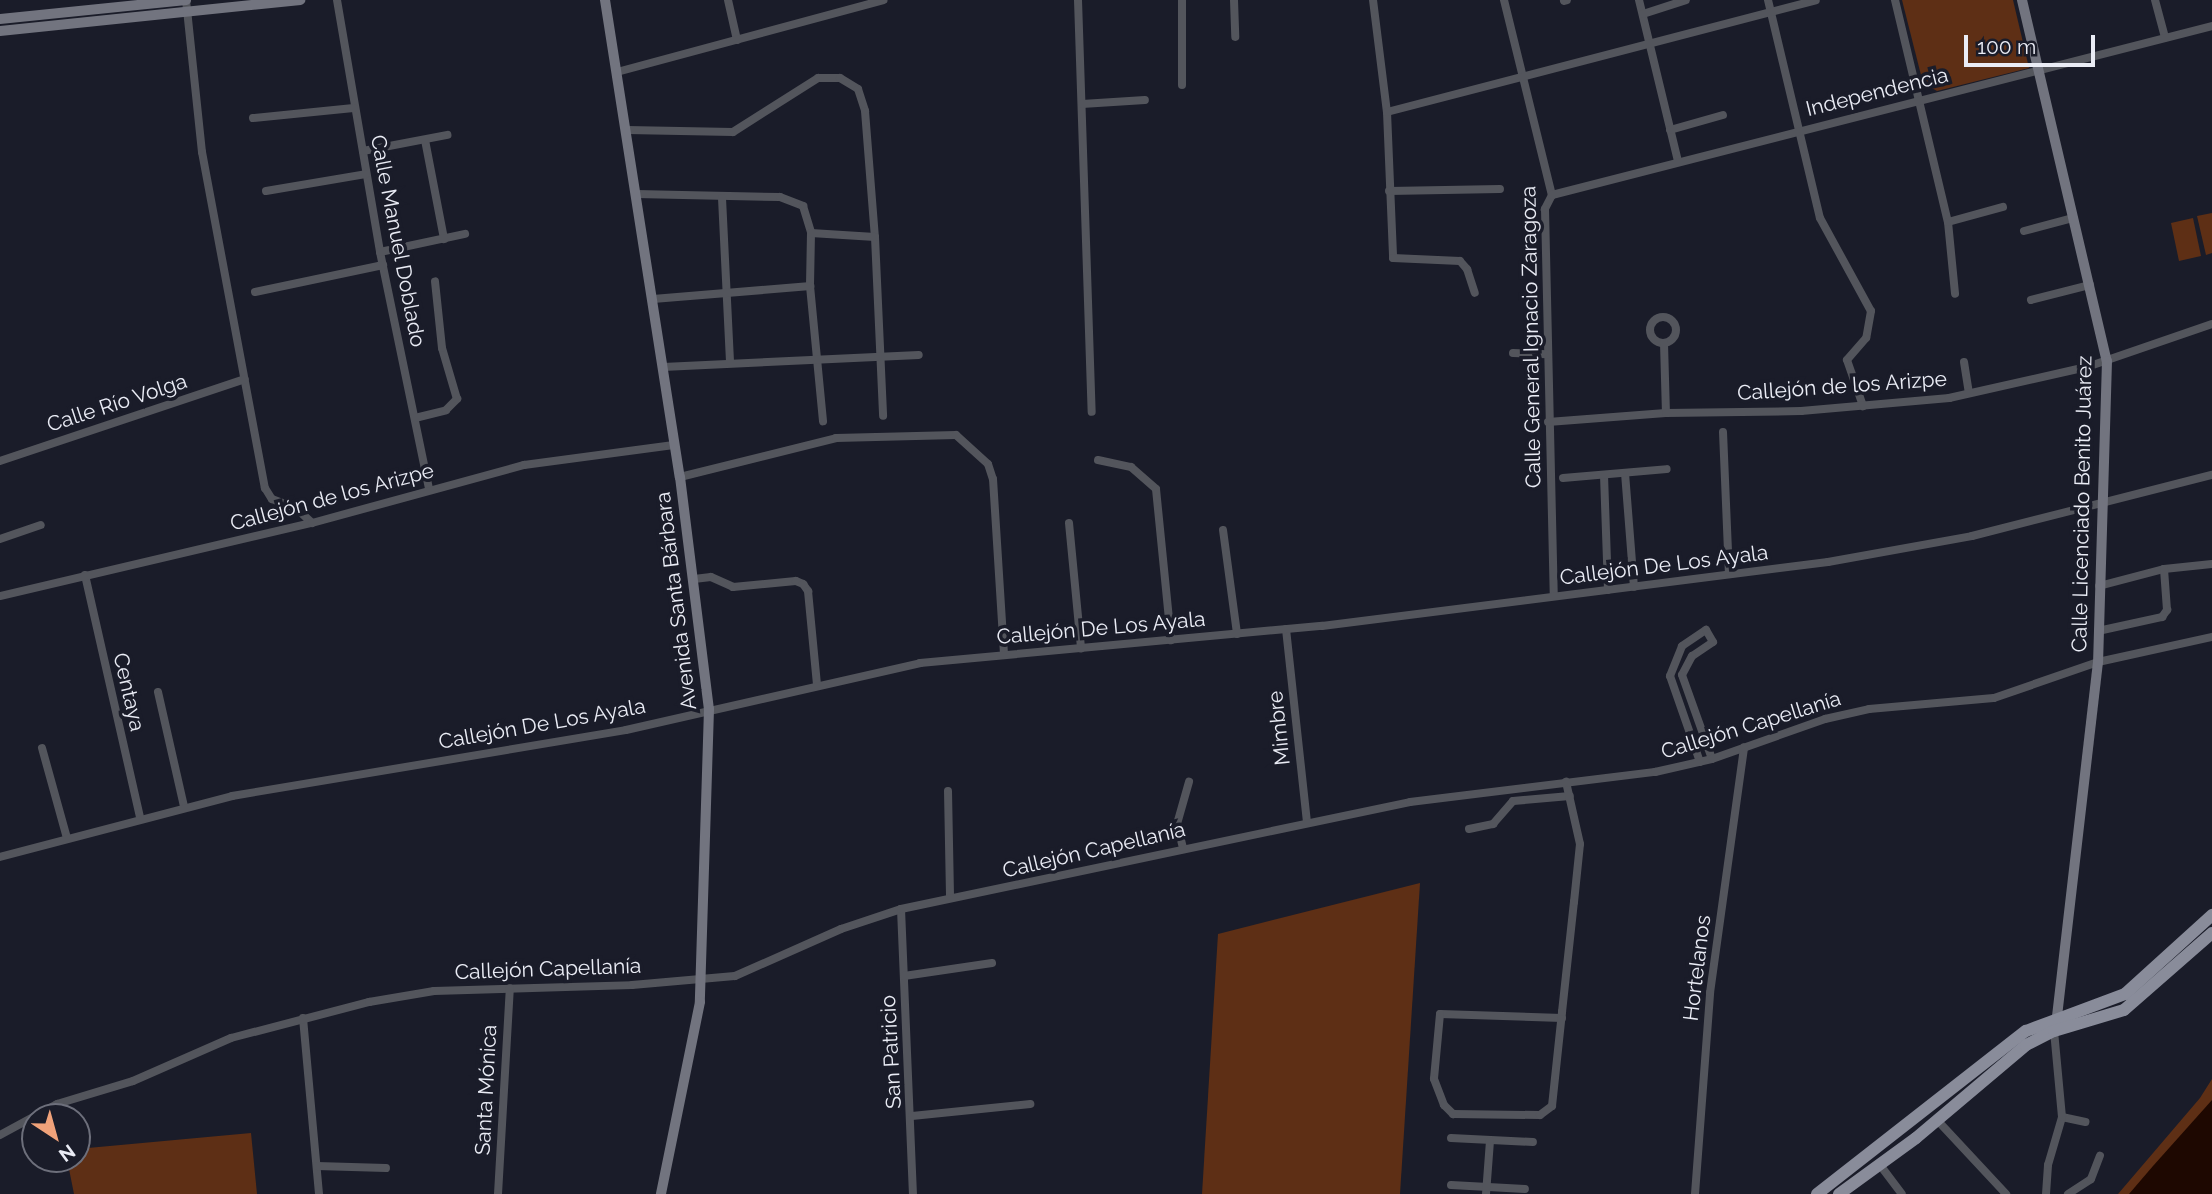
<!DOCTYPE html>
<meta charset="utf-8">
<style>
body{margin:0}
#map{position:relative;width:2212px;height:1194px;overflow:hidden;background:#1a1c29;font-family:Raleway,sans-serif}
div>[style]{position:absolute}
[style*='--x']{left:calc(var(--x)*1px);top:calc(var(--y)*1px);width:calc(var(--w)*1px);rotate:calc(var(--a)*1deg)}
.green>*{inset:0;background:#5e2f15}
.water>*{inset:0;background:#1e0801}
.street>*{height:8px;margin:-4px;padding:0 4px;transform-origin:4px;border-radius:4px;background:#53555c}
.street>.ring{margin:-4px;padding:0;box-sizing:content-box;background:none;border:8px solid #53555c;border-radius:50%}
.secondary>*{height:10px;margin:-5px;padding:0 5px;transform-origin:5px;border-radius:5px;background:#72747f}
.primary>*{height:12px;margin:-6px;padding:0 6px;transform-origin:6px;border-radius:6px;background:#898c9a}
span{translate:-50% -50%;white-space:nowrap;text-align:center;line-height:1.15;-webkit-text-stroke:7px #1a1c29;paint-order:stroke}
.street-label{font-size:21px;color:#eaecf5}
.north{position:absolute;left:21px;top:1103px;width:70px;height:70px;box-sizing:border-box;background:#1a1c29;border:2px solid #6d6f7b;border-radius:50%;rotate:144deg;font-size:19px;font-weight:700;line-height:28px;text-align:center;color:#eaecf5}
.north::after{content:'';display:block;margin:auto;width:24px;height:32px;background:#f0a27a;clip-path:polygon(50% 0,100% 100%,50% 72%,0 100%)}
.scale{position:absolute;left:1964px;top:35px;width:131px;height:32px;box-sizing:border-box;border:4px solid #eaecf5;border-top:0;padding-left:9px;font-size:21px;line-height:24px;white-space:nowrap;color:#eaecf5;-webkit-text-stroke:5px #1a1c29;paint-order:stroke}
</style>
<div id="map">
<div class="green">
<div style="clip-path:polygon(1902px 0,2013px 0,2029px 68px,1937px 91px,1923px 83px)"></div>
<div style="clip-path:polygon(2212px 213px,2212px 253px,2206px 255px,2197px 216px)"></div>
<div style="clip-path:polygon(2193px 218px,2201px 256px,2179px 261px,2171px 223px)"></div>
<div style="clip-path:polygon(1420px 883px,1400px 1194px,1202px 1194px,1218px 934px)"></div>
<div style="clip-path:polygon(2212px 1079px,2212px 1194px,2118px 1194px,2200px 1098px)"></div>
<div style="clip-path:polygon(251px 1133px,257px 1194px,74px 1194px,67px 1159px,77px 1159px,77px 1149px)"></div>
</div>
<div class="water">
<div style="clip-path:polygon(2212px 1100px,2212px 1194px,2129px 1194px,2153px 1166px)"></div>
</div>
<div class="street">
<div style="--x:186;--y:0;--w:153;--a:84"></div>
<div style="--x:202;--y:152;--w:342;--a:79.4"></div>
<div style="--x:265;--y:488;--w:13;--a:58"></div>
<div style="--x:272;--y:499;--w:26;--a:21"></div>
<div style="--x:296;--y:508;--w:22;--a:43"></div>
<div style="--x:337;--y:0;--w:256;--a:80.3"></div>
<div style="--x:380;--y:252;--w:241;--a:78.3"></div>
<div style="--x:728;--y:0;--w:41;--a:77.3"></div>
<div style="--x:1078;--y:0;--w:412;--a:88.1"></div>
<div style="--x:1182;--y:0;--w:85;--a:90"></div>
<div style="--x:1234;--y:0;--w:37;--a:88"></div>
<div style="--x:1373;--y:0;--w:113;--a:82.9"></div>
<div style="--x:1387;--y:112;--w:146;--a:87.6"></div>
<div style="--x:1393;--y:258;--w:67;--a:2.6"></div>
<div style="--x:1460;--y:261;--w:11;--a:49"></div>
<div style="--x:1467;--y:269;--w:25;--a:72"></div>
<div style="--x:1504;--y:0;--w:201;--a:76.2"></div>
<div style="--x:1552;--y:195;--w:16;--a:117"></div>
<div style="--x:1545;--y:209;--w:387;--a:88.7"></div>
<div style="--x:1639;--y:0;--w:166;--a:76.4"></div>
<div style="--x:1768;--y:0;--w:224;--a:76.6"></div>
<div style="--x:1820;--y:218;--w:106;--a:61.3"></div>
<div style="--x:1871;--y:311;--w:27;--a:100"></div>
<div style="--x:1866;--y:338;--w:29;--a:131"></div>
<div style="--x:1847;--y:360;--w:49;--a:70.8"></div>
<div style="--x:1895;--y:0;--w:228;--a:76.6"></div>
<div style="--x:1948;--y:222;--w:72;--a:84.4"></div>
<div style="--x:2155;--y:0;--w:39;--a:75"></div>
<div style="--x:1564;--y:1;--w:3;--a:-18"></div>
<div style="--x:1643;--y:14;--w:45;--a:-18"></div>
<div style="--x:617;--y:72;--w:276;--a:-15.1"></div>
<div style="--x:1082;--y:104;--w:63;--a:-3.6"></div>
<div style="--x:1387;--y:112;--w:443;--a:-14.6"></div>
<div style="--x:253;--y:118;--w:101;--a:-5.7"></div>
<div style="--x:627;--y:130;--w:106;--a:1.1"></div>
<div style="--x:733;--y:132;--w:101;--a:-32.4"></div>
<div style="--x:818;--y:78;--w:22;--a:0"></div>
<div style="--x:840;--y:78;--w:21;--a:31"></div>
<div style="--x:858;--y:89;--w:23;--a:72"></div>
<div style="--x:865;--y:111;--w:126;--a:85.5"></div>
<div style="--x:875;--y:237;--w:179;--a:87.4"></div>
<div style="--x:1670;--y:130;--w:55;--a:-15.8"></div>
<div style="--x:425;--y:140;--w:101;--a:79.1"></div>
<div style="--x:363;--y:151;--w:86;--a:-10.8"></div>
<div style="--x:266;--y:191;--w:101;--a:-9.6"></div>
<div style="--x:1389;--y:191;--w:111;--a:-1"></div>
<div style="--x:636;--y:194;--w:144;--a:1.2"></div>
<div style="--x:780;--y:197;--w:25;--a:21"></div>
<div style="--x:803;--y:206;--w:28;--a:73"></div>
<div style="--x:811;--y:233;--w:53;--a:91.1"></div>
<div style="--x:810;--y:286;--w:136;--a:84.5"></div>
<div style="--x:1552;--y:195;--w:681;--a:-14.36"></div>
<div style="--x:722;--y:198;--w:165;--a:87.2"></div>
<div style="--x:1948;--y:222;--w:57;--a:-15.3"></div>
<div style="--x:2024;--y:231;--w:51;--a:-14.9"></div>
<div style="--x:811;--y:233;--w:64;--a:3.6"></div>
<div style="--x:380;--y:252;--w:87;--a:-12"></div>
<div style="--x:255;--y:292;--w:131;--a:-11.9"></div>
<div style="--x:653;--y:299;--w:158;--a:-4.7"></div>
<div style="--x:2031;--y:300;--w:61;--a:-14.3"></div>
<div class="ring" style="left:1650px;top:317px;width:18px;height:18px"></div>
<div style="--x:1664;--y:343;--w:70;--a:88.4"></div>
<div style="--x:1513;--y:353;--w:35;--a:2"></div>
<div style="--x:1964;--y:362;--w:31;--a:81"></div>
<div style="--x:663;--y:367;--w:256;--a:-2.7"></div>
<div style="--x:415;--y:418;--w:32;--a:-14"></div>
<div style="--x:446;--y:410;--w:16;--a:-45"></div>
<div style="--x:457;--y:399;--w:53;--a:-106.4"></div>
<div style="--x:442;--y:348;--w:67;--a:-96"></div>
<div style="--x:1548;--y:422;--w:118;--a:-4.4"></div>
<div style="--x:1666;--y:413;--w:135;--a:-0.8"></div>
<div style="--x:1801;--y:411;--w:149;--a:-5"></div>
<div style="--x:1949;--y:398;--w:141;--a:-12.7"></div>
<div style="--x:2087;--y:367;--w:132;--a:-19"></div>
<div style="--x:1723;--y:432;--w:142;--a:87.6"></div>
<div style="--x:1098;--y:460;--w:34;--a:12"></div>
<div style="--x:1131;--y:467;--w:33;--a:41"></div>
<div style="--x:1156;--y:489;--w:152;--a:84.3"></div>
<div style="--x:0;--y:461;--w:258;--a:-18.5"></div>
<div style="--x:1625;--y:473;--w:114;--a:85.5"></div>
<div style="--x:1604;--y:475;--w:115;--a:88"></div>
<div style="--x:680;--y:477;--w:161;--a:-14"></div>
<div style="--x:836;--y:438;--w:120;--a:-1.4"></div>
<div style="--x:956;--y:435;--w:43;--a:42.2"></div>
<div style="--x:988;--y:464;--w:16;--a:72"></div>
<div style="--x:993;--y:479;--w:175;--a:86.4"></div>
<div style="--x:1563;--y:478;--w:104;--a:-4.9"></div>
<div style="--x:1069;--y:523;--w:126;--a:84.5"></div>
<div style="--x:1223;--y:530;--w:105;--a:82.3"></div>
<div style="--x:0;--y:539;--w:43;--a:-18.9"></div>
<div style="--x:85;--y:575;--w:248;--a:77.2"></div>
<div style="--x:694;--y:579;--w:17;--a:-7"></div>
<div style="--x:711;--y:577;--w:24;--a:24"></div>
<div style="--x:733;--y:587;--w:63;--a:-5.4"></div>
<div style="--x:796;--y:581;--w:8;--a:23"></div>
<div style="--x:803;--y:584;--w:9;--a:54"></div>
<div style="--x:808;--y:591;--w:93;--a:84.5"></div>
<div style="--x:2099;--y:586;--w:67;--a:-14.7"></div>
<div style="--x:2164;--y:569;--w:48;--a:-5.9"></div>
<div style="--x:0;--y:596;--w:320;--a:-13.2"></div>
<div style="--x:312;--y:523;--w:220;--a:-15.3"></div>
<div style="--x:524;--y:465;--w:151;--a:-7.6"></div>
<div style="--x:1286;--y:629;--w:194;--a:83.8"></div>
<div style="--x:2098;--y:631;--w:66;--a:-12.3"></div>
<div style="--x:2162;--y:617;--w:9;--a:-54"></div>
<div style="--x:2167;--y:610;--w:41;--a:-94.2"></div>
<div style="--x:158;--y:692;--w:117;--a:77.2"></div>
<div style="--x:42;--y:748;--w:93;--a:74.5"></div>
<div style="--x:1700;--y:762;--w:91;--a:-109.2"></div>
<div style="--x:1670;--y:676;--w:32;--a:-68"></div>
<div style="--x:1682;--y:646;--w:29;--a:-34"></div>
<div style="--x:1706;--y:630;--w:14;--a:60"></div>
<div style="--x:1713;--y:642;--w:25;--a:146"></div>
<div style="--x:1692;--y:656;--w:21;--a:118"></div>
<div style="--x:1682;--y:675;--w:89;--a:70.3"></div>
<div style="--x:948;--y:791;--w:107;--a:88.9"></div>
<div style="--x:1469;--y:829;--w:25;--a:-12"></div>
<div style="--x:1493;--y:824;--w:30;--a:-49"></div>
<div style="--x:1513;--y:801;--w:57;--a:-5"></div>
<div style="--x:1183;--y:848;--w:25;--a:-104"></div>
<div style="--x:1177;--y:824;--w:44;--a:-74.1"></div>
<div style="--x:0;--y:857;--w:240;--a:-14.7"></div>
<div style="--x:232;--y:796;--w:399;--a:-9.5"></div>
<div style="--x:626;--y:730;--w:302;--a:-12.8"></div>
<div style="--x:920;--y:663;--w:404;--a:-5.3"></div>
<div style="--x:1322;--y:626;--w:510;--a:-7.21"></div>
<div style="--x:1828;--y:562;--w:146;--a:-10.2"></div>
<div style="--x:1972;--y:536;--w:248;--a:-14.3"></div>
<div style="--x:901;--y:909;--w:285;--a:87.6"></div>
<div style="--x:904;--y:976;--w:89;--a:-8.4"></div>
<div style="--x:303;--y:1018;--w:177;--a:84.8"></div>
<div style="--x:1562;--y:1018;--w:122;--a:-178.1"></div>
<div style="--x:1440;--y:1014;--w:65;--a:95.3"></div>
<div style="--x:1434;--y:1079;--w:28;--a:69"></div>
<div style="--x:1444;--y:1105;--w:13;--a:45"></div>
<div style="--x:1453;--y:1114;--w:87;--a:0.7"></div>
<div style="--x:1540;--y:1115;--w:15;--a:-37"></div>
<div style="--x:1552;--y:1106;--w:95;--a:-83.9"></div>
<div style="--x:1562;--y:1012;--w:111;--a:-83.8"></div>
<div style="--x:1574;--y:902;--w:58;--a:-84.1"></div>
<div style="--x:1580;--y:844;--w:64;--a:-102.7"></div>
<div style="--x:912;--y:1116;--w:119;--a:-5.8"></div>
<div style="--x:2062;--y:1117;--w:24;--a:12"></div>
<div style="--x:1938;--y:1121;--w:100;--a:47"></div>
<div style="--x:0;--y:1135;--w:65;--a:-28.5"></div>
<div style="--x:57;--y:1104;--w:79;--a:-16.8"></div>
<div style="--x:133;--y:1081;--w:107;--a:-23.7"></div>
<div style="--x:231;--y:1038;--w:143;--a:-14.6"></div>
<div style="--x:369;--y:1002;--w:66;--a:-9.6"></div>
<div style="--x:434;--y:991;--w:198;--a:-1.7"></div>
<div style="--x:632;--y:985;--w:103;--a:-5"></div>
<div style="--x:735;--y:976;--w:116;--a:-23.9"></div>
<div style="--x:841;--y:929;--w:63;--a:-18.4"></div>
<div style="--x:901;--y:909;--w:520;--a:-11.87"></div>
<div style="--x:1410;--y:802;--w:247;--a:-7"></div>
<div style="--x:1655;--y:772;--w:58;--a:-12.8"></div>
<div style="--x:1712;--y:759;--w:120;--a:-19.5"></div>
<div style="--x:1825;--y:719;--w:45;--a:-12.8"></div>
<div style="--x:1869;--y:709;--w:125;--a:-5"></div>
<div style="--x:1994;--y:698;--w:110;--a:-19.1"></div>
<div style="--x:2098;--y:662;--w:117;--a:-12.4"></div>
<div style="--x:1451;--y:1138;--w:82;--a:2.8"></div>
<div style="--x:1880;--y:1165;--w:36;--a:53"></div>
<div style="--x:317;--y:1166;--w:69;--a:1.7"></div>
<div style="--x:1451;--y:1185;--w:74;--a:3.1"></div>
<div style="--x:498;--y:1194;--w:206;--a:-86.7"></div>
<div style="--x:1486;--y:1194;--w:53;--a:-85.7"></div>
<div style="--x:1695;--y:1194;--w:202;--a:-85.7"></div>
<div style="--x:1710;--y:993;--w:248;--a:-82.1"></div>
<div style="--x:2046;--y:1194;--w:29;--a:-86"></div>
<div style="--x:2048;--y:1165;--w:50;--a:-73.7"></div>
<div style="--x:2062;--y:1117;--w:86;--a:-95.3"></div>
<div style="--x:2068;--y:1194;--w:27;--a:-33"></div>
<div style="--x:2091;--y:1179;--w:25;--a:-69"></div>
</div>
<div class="secondary">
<div style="--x:605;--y:0;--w:483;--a:81.1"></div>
<div style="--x:680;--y:477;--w:234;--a:82.9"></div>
<div style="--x:709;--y:709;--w:293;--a:91.8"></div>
<div style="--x:700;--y:1002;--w:196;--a:101.5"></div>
<div style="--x:2022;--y:0;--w:371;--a:76.8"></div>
<div style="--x:2107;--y:361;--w:301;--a:91.7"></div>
<div style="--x:2098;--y:662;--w:356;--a:96.6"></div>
<div style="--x:0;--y:19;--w:187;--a:-5.8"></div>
<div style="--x:0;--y:31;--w:302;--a:-5.9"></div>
</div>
<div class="primary">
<div style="--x:1817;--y:1194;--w:265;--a:-38"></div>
<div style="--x:2026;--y:1031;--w:106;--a:-20.5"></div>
<div style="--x:2125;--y:994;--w:118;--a:-42.2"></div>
<div style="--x:1839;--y:1194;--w:95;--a:-36"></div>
<div style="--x:1916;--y:1138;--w:144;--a:-40.2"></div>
<div style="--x:2026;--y:1045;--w:31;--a:-27"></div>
<div style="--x:2054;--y:1031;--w:73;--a:-16.7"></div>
<div style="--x:2124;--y:1010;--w:117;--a:-41.2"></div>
</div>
<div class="street-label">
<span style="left:1877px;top:92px;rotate:-14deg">Independencia</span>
<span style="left:398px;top:241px;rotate:79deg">Calle Manuel Doblado</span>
<span style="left:1531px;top:337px;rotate:-91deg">Calle General Ignacio Zaragoza</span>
<span style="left:1842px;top:386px;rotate:-4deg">Callejón de los Arizpe</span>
<span style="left:117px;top:403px;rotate:-18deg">Calle Río Volga</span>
<span style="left:332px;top:497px;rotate:-15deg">Callejón de los Arizpe</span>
<span style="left:2082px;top:504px;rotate:-89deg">Calle Licenciado Benito Juárez</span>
<span style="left:1664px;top:565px;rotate:-7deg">Callejón De Los Ayala</span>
<span style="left:676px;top:601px;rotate:-97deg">Avenida Santa Bárbara</span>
<span style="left:1101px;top:628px;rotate:-5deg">Callejón De Los Ayala</span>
<span style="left:129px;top:692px;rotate:77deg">Centaya</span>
<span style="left:542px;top:724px;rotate:-10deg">Callejón De Los Ayala</span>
<span style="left:1751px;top:725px;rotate:-17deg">Callejón Capellanía</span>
<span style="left:1279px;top:728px;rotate:-96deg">Mimbre</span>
<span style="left:1094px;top:850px;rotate:-13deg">Callejón Capellanía</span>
<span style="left:1697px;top:968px;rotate:-83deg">Hortelanos</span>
<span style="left:548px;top:969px;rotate:-2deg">Callejón Capellanía</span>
<span style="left:891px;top:1052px;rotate:-93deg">San Patricio</span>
<span style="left:486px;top:1090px;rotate:-87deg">Santa Mónica</span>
</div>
<div class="north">N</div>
<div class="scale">100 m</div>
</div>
